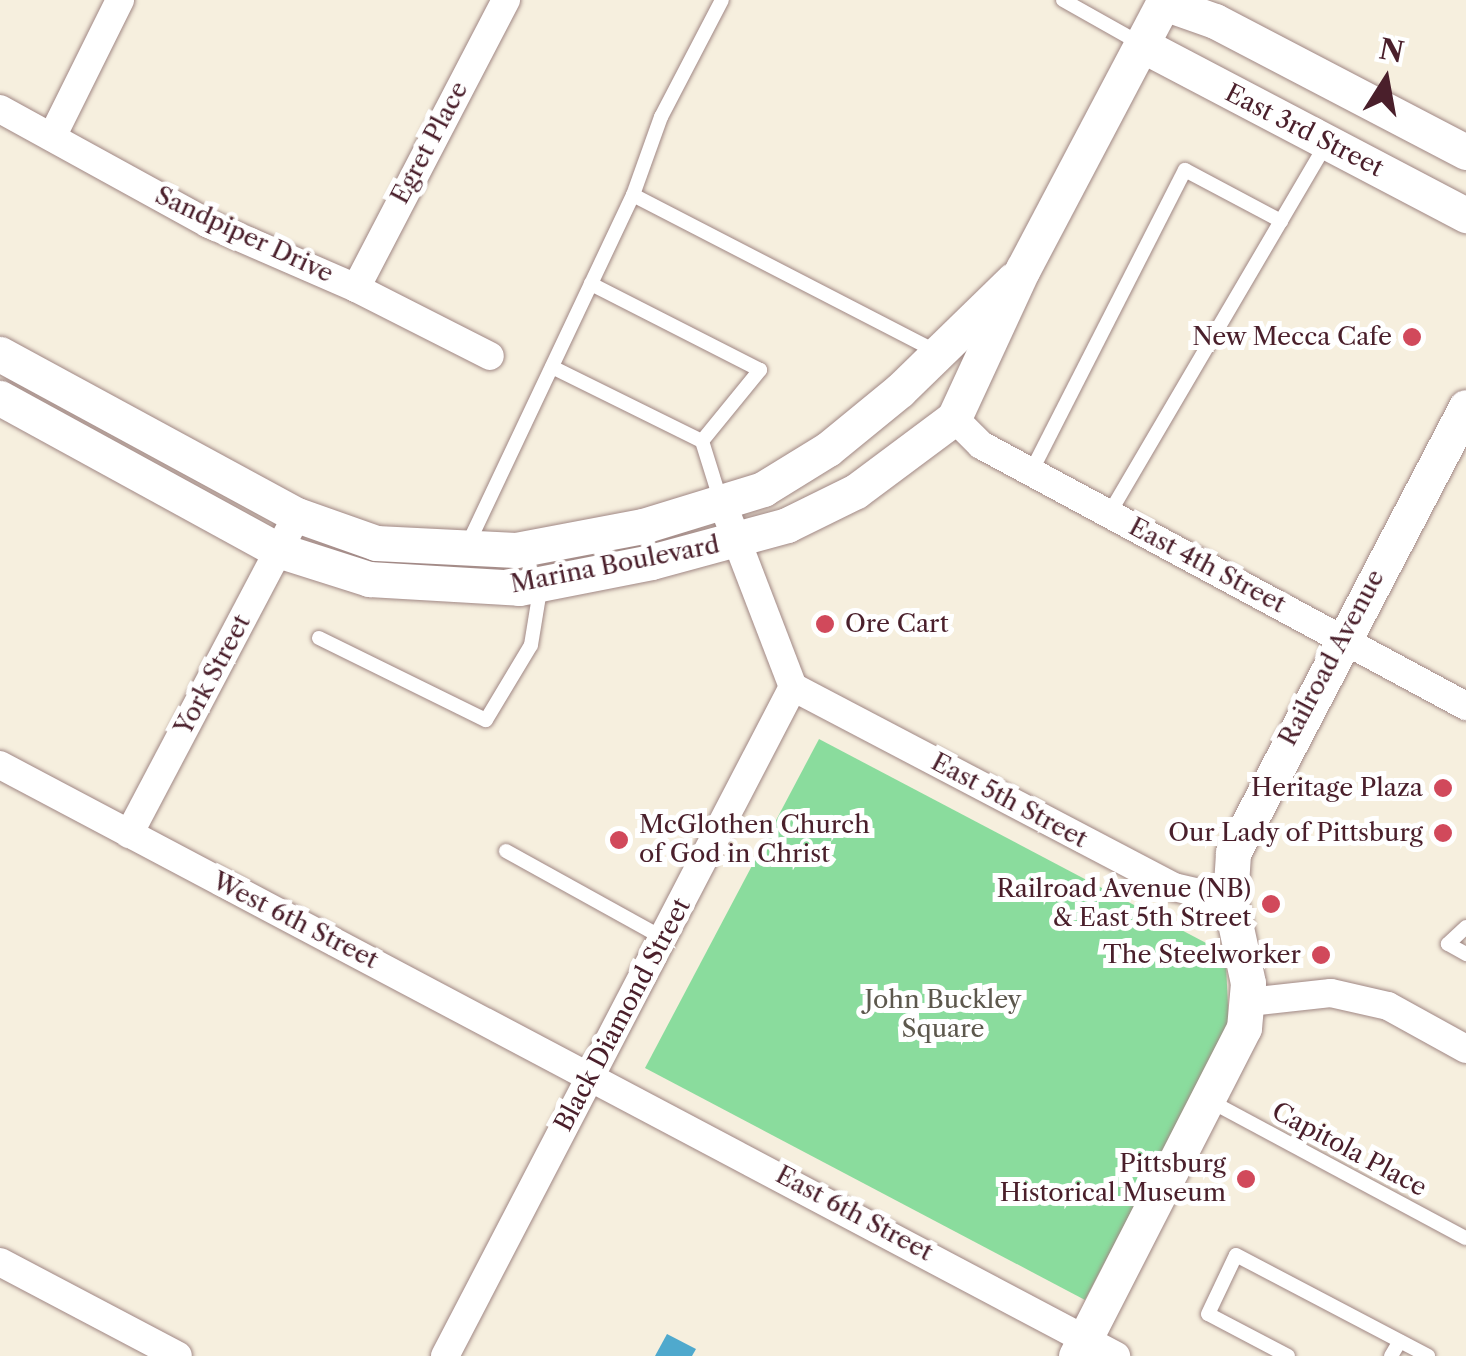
<!DOCTYPE html>
<style>
body{margin:0}
#map{position:relative;width:1466px;height:1356px;overflow:hidden;background:#f6efde;font-family:"Libre Caslon Text",serif}
div>[style]{position:absolute}
[style*='--x']{left:calc(var(--x)*1px);top:calc(var(--y)*1px);width:calc(var(--w)*1px);rotate:calc(var(--a)*1deg)}
.green>*{inset:0;background:#8adc9d}
.water>*{inset:0;background:#4fa9cd}
.roads{filter:drop-shadow(0 0 2px #a08784) drop-shadow(0 0 2px #a08784)}
.service>*{height:14px;margin:-7px;padding:0 7px;transform-origin:7px;border-radius:7px;background:#fff}
.minor>*{height:28px;margin:-14px;padding:0 14px;transform-origin:14px;border-radius:14px;background:#fff}
.tertiary>*{height:35px;margin:-17.5px;padding:0 17.5px;transform-origin:17.5px;border-radius:17.5px;background:#fff}
.dots>*{width:28px;height:28px;translate:-50% -50%;box-sizing:border-box;border:5px solid #fff;border-radius:50%}
span{translate:-50% -50%;white-space:nowrap;text-align:center;line-height:1.15;-webkit-text-stroke:10px #fff;paint-order:stroke}
.street-label{font-size:25px;color:#4a1f2b}
.poi-label{font-size:25px;color:#4a1f2b}
.right{translate:-100% -50%;text-align:right}
.left{translate:0 -50%;text-align:left}
.park-label{font-size:25px;color:#5d584d}
.north{position:absolute;left:1336px;top:30px;width:100px;height:100px;-webkit-text-stroke:8px #fff;paint-order:stroke;rotate:11deg;font-size:28px;font-weight:700;line-height:40px;text-align:center;color:#4a1f2b}
.north::after{content:'';display:block;margin:auto;width:35px;height:45px;background:#4a1f2b;clip-path:polygon(50% 0,100% 100%,50% 72%,0 100%)}
</style>
<div id="map">
<div class="green">
<div style="clip-path:polygon(819px 739px,1208px 944px,1226px 965px,1229px 1025px,1085px 1300px,645px 1068px)"></div>
</div>
<div class="water">
<div style="clip-path:polygon(667px 1334px,696px 1349px,692px 1356px,655px 1356px)"></div>
</div>
<div class="roads">
<div class="service">
<div style="--x:1063;--y:0;--w:90;--a:29.4"></div>
<div style="--x:633;--y:195;--w:83;--a:-70.3"></div>
<div style="--x:661;--y:117;--w:132;--a:-62.5"></div>
<div style="--x:552;--y:367;--w:167;--a:26.3"></div>
<div style="--x:702;--y:441;--w:92;--a:-50.8"></div>
<div style="--x:760;--y:370;--w:190;--a:-153"></div>
<div style="--x:702;--y:441;--w:64;--a:72.7"></div>
<div style="--x:1031;--y:472;--w:339;--a:-63"></div>
<div style="--x:1185;--y:170;--w:109;--a:28"></div>
<div style="--x:1109;--y:514;--w:429;--a:-59.6"></div>
<div style="--x:468;--y:544;--w:386;--a:-64.7"></div>
<div style="--x:633;--y:195;--w:342;--a:27.3"></div>
<div style="--x:319;--y:638;--w:186;--a:26.2"></div>
<div style="--x:486;--y:720;--w:87;--a:-59"></div>
<div style="--x:531;--y:645;--w:62;--a:-80.7"></div>
<div style="--x:506;--y:851;--w:179;--a:29"></div>
<div style="--x:1466;--y:927;--w:25;--a:137"></div>
<div style="--x:1448;--y:944;--w:21;--a:29"></div>
<div style="--x:1210;--y:1101;--w:290;--a:28.2"></div>
<div style="--x:1288;--y:1356;--w:90;--a:-152.3"></div>
<div style="--x:1208;--y:1314;--w:65;--a:-64.6"></div>
<div style="--x:1236;--y:1255;--w:217;--a:27.7"></div>
<div style="--x:1391;--y:1356;--w:17;--a:-59"></div>
</div>
<div class="minor">
<div style="--x:0;--y:109;--w:239;--a:28.8"></div>
<div style="--x:209;--y:224;--w:160;--a:23.5"></div>
<div style="--x:356;--y:288;--w:150;--a:26.9"></div>
<div style="--x:52;--y:137;--w:153;--a:-63.6"></div>
<div style="--x:356;--y:288;--w:325;--a:-62.5"></div>
<div style="--x:954;--y:418;--w:38;--a:45"></div>
<div style="--x:981;--y:445;--w:551;--a:28.29"></div>
<div style="--x:793;--y:687;--w:430;--a:27.7"></div>
<div style="--x:1174;--y:887;--w:57;--a:13.1"></div>
<div style="--x:0;--y:765;--w:1263;--a:27.9"></div>
<div style="--x:129;--y:834;--w:361;--a:-62.2"></div>
<div style="--x:1249;--y:1002;--w:82;--a:-6.3"></div>
<div style="--x:1331;--y:993;--w:58;--a:12.8"></div>
<div style="--x:1388;--y:1006;--w:89;--a:28.9"></div>
<div style="--x:0;--y:1262;--w:201;--a:27.8"></div>
<div style="--x:445;--y:1356;--w:754;--a:-62.52"></div>
<div style="--x:793;--y:687;--w:195;--a:-111"></div>
</div>
<div class="tertiary">
<div style="--x:1164;--y:3;--w:54;--a:19.4"></div>
<div style="--x:1215;--y:21;--w:283;--a:27.6"></div>
<div style="--x:1144;--y:46;--w:364;--a:27.7"></div>
<div style="--x:0;--y:354;--w:338;--a:28.5"></div>
<div style="--x:297;--y:515;--w:84;--a:19.5"></div>
<div style="--x:376;--y:543;--w:140;--a:2.9"></div>
<div style="--x:516;--y:550;--w:129;--a:-10.7"></div>
<div style="--x:643;--y:526;--w:126;--a:-17.1"></div>
<div style="--x:763;--y:489;--w:76;--a:-31.6"></div>
<div style="--x:828;--y:449;--w:93;--a:-39.3"></div>
<div style="--x:900;--y:390;--w:158;--a:-44.2"></div>
<div style="--x:0;--y:398;--w:317;--a:28.7"></div>
<div style="--x:278;--y:550;--w:96;--a:17.7"></div>
<div style="--x:369;--y:579;--w:150;--a:3.4"></div>
<div style="--x:519;--y:588;--w:135;--a:-11.1"></div>
<div style="--x:651;--y:562;--w:141;--a:-15.2"></div>
<div style="--x:787;--y:525;--w:77;--a:-26.2"></div>
<div style="--x:856;--y:491;--w:122;--a:-36.7"></div>
<div style="--x:954;--y:418;--w:164;--a:-65.2"></div>
<div style="--x:1023;--y:269;--w:304;--a:-62.2"></div>
<div style="--x:1076;--y:1356;--w:369;--a:-62.9"></div>
<div style="--x:1244;--y:1028;--w:45;--a:-84.9"></div>
<div style="--x:1248;--y:983;--w:85;--a:-102.2"></div>
<div style="--x:1230;--y:900;--w:47;--a:-86.3"></div>
<div style="--x:1233;--y:853;--w:503;--a:-62.42"></div>
</div>
</div>
<div class="dots">
<div style="left:1412px;top:337px;background:#d1495b"></div>
<div style="left:825px;top:624px;background:#d1495b"></div>
<div style="left:1443px;top:788px;background:#d1495b"></div>
<div style="left:1443px;top:833px;background:#d1495b"></div>
<div style="left:619px;top:840px;background:#d1495b"></div>
<div style="left:1271px;top:904px;background:#d1495b"></div>
<div style="left:1321px;top:955px;background:#d1495b"></div>
<div style="left:1246px;top:1179px;background:#d1495b"></div>
</div>
<div class="street-label">
<span style="left:1304px;top:131px;rotate:27deg">East 3rd Street</span>
<span style="left:430px;top:143px;rotate:-62deg">Egret Place</span>
<span style="left:244px;top:235px;rotate:25deg">Sandpiper Drive</span>
<span style="left:615px;top:565px;rotate:-11deg">Marina Boulevard</span>
<span style="left:1207px;top:566px;rotate:28deg">East 4th Street</span>
<span style="left:1332px;top:658px;rotate:-62deg">Railroad Avenue</span>
<span style="left:213px;top:675px;rotate:-62deg">York Street</span>
<span style="left:1009px;top:801px;rotate:28deg">East 5th Street</span>
<span style="left:295px;top:921px;rotate:27deg">West 6th Street</span>
<span style="left:623px;top:1015px;rotate:-62deg">Black Diamond Street</span>
<span style="left:1349px;top:1150px;rotate:28deg">Capitola Place</span>
<span style="left:854px;top:1214px;rotate:28deg">East 6th Street</span>
</div>
<div class="poi-label">
<span class="right" style="left:1392px;top:337px">New Mecca Cafe</span>
<span class="left" style="left:845px;top:624px">Ore Cart</span>
<span class="right" style="left:1423px;top:788px">Heritage Plaza</span>
<span class="left" style="left:639px;top:840px">McGlothen Church<br>of God in Christ</span>
<span class="right" style="left:1423px;top:833px">Our Lady of Pittsburg</span>
<span class="right" style="left:1251px;top:904px">Railroad Avenue (NB)<br>&amp; East 5th Street</span>
<span class="right" style="left:1301px;top:955px">The Steelworker</span>
<span class="right" style="left:1226px;top:1179px">Pittsburg<br>Historical Museum</span>
</div>
<div class="park-label">
<span style="left:943px;top:1015px">John Buckley<br>Square</span>
</div>
<div class="north">N</div>
</div>
